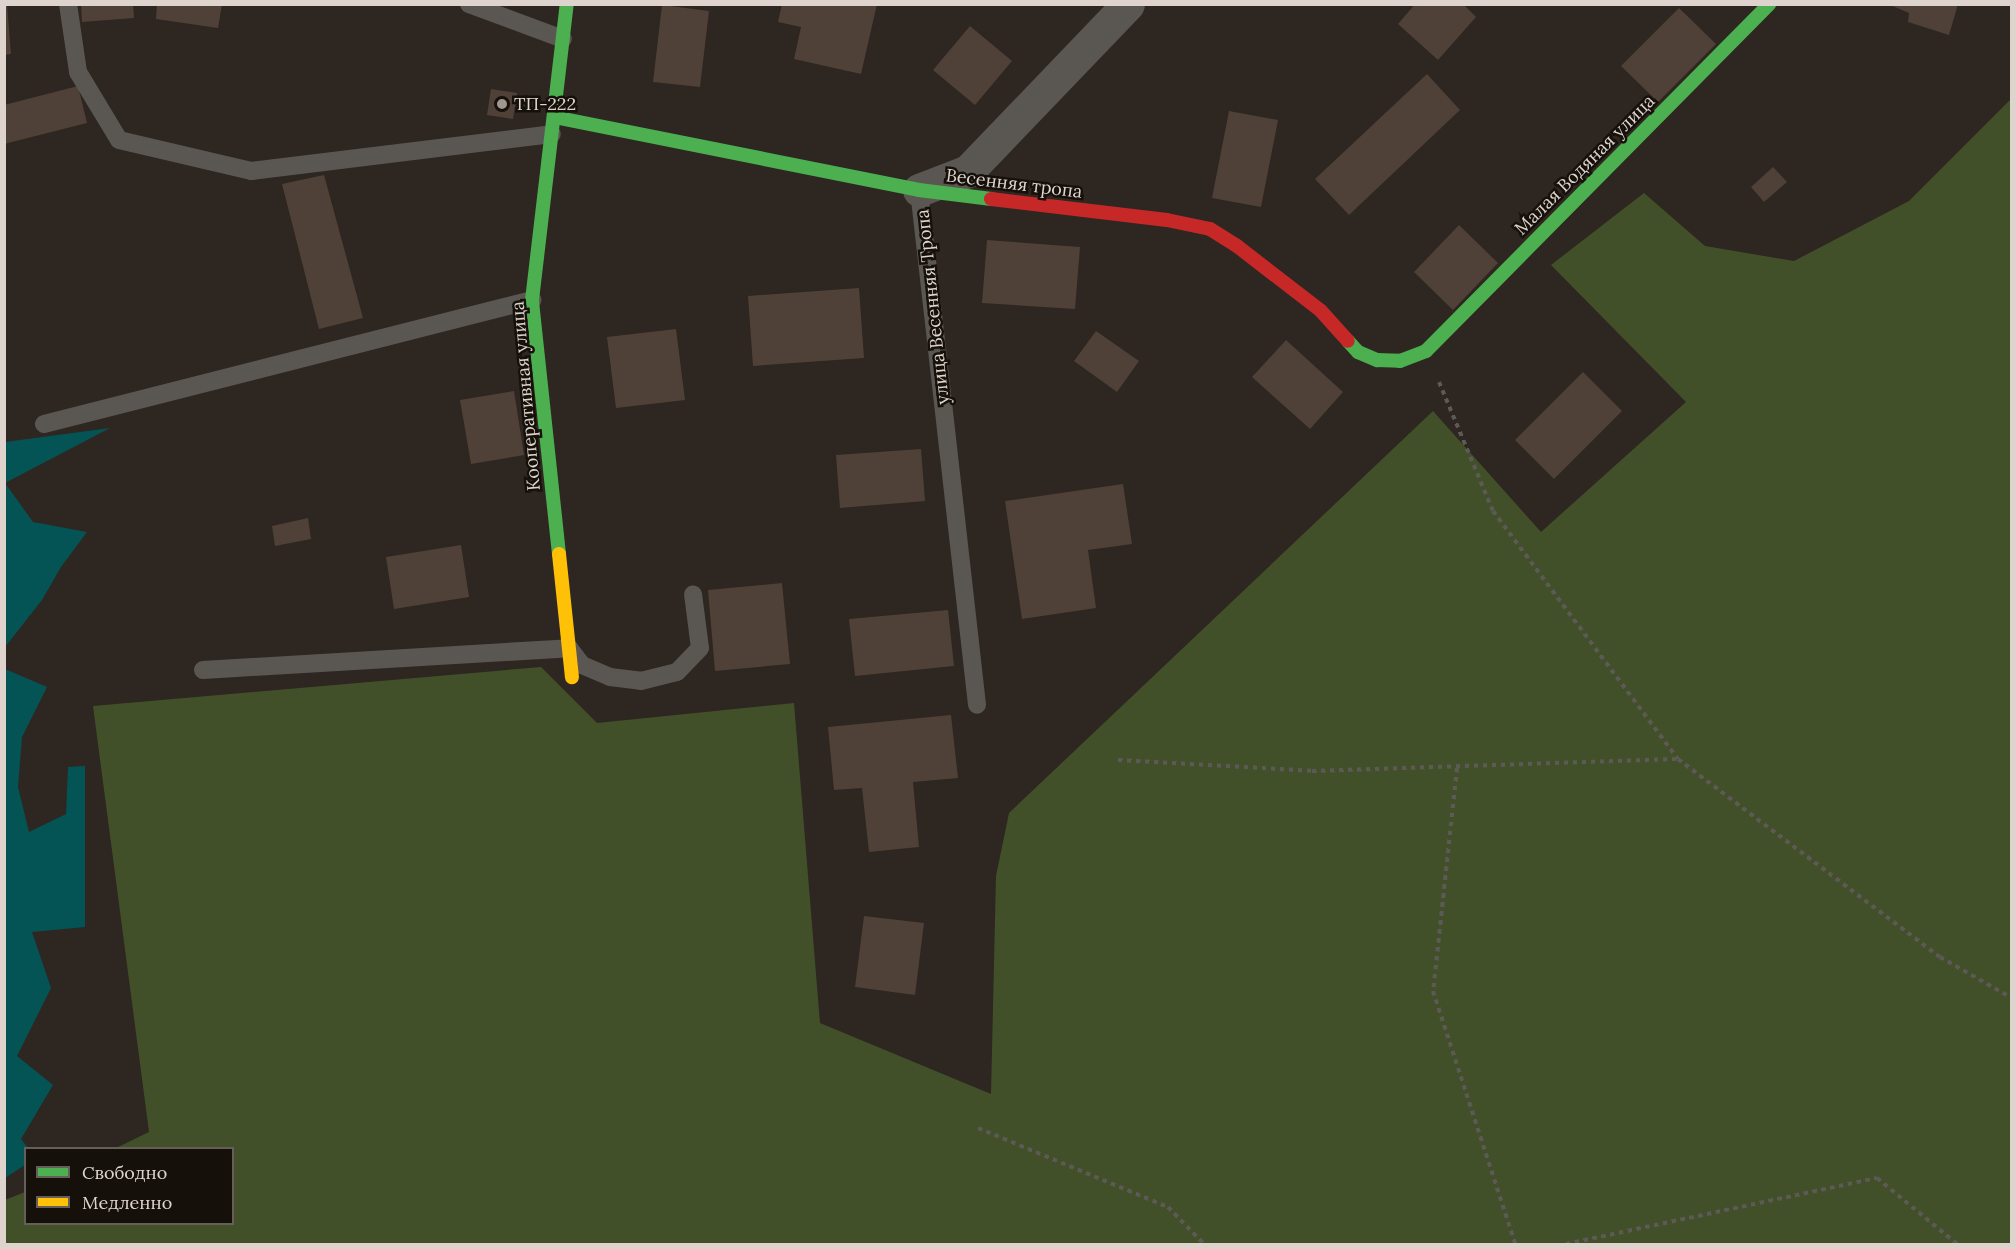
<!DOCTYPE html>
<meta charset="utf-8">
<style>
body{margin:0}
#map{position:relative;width:2016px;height:1249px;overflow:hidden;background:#2e2621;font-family:Lora,serif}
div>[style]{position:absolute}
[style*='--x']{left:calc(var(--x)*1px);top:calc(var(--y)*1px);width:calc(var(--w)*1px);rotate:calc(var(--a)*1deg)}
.green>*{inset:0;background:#425029}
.water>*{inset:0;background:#045455}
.building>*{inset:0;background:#4f4137}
.path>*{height:4px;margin-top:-2px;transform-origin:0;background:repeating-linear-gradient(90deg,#5d5956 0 4.5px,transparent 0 9px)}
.lane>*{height:18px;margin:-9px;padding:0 9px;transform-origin:9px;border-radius:9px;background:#5a5753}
.street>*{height:33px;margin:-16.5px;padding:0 16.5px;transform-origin:16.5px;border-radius:16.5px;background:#5a5753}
.fast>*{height:14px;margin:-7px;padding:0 7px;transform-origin:7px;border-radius:7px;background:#4caf50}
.slow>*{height:14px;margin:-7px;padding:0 7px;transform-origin:7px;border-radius:7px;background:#ffc107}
.jam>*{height:14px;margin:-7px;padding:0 7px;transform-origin:7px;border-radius:7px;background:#c62828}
.dots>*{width:16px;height:16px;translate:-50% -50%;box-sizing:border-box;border:3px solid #16100b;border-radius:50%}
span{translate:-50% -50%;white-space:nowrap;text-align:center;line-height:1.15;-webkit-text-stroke:5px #16100b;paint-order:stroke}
.poi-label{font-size:18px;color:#ded4cd}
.left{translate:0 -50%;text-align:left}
.street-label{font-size:18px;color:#ded4cd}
.frame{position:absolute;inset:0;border:6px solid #ded4cd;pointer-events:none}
.legend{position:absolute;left:24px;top:1147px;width:210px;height:78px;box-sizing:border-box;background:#16100b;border:2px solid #665e59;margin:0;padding:8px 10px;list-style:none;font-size:18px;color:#ded4cd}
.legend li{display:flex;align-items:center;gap:12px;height:30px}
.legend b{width:30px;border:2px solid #665e59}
</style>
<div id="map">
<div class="green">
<div style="clip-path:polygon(2011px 99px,2011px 1244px,5px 1244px,5px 1200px,25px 1192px,26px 1224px,232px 1224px,232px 1148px,116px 1148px,149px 1132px,93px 706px,541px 667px,597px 723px,794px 703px,820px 1023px,991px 1094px,996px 876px,1009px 813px,1433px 411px,1541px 532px,1686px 402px,1551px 265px,1644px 193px,1705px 246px,1794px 261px,1909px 201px)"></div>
</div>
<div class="water">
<div style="clip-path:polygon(110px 428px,5px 483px,33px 522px,87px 532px,61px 567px,42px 600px,5px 647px,5px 442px)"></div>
<div style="clip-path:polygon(5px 669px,47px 687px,22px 737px,18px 787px,29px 832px,66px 814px,68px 767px,85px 766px,85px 927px,32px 932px,51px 988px,17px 1056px,53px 1085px,21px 1139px,28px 1148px,26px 1148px,25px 1165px,5px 1178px)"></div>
</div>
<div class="building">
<div style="clip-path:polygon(4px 4px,7px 4px,11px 54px,4px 55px)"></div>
<div style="clip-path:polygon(81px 4px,133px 4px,134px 18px,82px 22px)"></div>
<div style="clip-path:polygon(157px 4px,222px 4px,218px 28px,156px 19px)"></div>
<div style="clip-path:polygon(782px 4px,877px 4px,861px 74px,794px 59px,801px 27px,778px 22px)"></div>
<div style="clip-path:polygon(1415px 4px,1463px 4px,1476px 17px,1438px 60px,1398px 24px)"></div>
<div style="clip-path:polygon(1888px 4px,1958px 4px,1949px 35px,1908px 22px,1909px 13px)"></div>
<div style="clip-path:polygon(662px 5px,709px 11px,700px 87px,653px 82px)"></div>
<div style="clip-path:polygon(1679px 8px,1716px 44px,1658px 102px,1621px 66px)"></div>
<div style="clip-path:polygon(970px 26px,1012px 61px,975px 105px,933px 70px)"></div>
<div style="clip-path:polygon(1427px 74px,1460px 110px,1349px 215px,1315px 179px)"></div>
<div style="clip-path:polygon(78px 86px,87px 123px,4px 144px,4px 105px)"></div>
<div style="clip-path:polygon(491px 89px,517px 93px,513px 119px,487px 115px)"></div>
<div style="clip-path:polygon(1229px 111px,1278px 120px,1261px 207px,1212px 198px)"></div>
<div style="clip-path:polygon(1773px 167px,1787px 182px,1764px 202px,1751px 187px)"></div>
<div style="clip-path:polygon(324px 175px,363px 318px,319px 329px,282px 184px)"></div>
<div style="clip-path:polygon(1459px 225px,1498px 263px,1453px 310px,1414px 272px)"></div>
<div style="clip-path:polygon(987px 240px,1080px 247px,1075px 309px,982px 303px)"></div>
<div style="clip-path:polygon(859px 288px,864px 358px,753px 366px,748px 296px)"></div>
<div style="clip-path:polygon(676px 329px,685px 400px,616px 408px,607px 337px)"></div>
<div style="clip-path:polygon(1096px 331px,1139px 361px,1117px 392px,1074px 361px)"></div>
<div style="clip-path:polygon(1286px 340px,1343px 392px,1310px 429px,1252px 377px)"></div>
<div style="clip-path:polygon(1583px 372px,1622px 411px,1554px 479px,1515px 440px)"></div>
<div style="clip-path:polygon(514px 391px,524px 455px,471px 464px,460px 400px)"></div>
<div style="clip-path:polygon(921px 449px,925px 501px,840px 508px,836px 455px)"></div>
<div style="clip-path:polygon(1123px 484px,1132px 544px,1088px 550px,1096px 608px,1022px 619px,1005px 501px)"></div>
<div style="clip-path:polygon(308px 518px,311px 539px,275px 546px,272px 526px)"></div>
<div style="clip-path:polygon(461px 545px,469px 597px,394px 609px,386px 557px)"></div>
<div style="clip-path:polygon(782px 583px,790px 664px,715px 671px,708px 590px)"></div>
<div style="clip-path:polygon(948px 610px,954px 666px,855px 676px,849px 619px)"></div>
<div style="clip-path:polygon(951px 715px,958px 778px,913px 782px,919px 847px,869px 852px,862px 788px,834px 790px,828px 727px)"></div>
<div style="clip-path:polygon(864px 916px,924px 923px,915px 995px,855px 987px)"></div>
</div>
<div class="path">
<div style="--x:1439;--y:382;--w:140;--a:67.3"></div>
<div style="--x:1493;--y:511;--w:309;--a:53.3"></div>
<div style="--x:1678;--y:759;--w:328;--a:37.1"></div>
<div style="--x:1940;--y:957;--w:83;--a:29.7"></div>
<div style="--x:1118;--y:760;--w:194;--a:3.2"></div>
<div style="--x:1312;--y:771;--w:365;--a:-1.9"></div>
<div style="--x:1457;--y:768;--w:224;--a:96.1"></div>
<div style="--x:1433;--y:991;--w:266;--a:72"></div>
<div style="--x:978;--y:1128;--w:206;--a:22.6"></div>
<div style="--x:1168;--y:1207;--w:52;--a:45.8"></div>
<div style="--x:1566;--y:1244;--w:318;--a:-12"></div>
<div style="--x:1877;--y:1178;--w:104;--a:39.5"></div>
</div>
<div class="lane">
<div style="--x:68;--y:4;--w:69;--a:81.6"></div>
<div style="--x:78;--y:72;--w:79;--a:58.9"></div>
<div style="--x:119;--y:140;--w:136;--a:13.2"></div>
<div style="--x:251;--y:171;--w:303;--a:-7"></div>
<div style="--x:469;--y:4;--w:100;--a:20.4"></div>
<div style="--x:919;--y:190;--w:518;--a:83.57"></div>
<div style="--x:44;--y:424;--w:504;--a:-14.26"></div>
<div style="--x:203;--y:670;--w:367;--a:-3.4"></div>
<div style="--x:569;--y:648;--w:21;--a:53"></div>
<div style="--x:582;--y:665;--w:30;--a:23"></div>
<div style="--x:610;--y:677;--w:31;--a:7"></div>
<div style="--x:641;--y:681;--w:37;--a:-14"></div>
<div style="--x:677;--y:672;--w:33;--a:-46"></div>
<div style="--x:700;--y:648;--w:54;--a:-97.4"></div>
</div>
<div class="street">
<div style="--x:919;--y:190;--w:53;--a:-21.2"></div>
<div style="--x:968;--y:171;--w:231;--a:-46.2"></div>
</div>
<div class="fast">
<div style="--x:554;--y:117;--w:372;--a:11.3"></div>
<div style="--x:919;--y:190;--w:73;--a:7.1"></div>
<div style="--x:1348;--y:341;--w:15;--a:48"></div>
<div style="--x:1358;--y:352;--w:21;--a:23"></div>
<div style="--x:1377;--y:360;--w:23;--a:2"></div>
<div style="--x:1400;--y:361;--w:28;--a:-21"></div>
<div style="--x:1426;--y:351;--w:488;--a:-45.3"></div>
<div style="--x:559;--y:554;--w:255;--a:-96.1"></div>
<div style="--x:532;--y:300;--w:298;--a:-83.3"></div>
</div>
<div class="slow">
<div style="--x:559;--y:554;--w:124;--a:84"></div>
</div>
<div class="jam">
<div style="--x:991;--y:199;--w:177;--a:6.8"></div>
<div style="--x:1167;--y:220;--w:44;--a:11.8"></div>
<div style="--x:1210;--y:229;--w:32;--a:32"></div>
<div style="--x:1237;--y:246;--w:106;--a:37.7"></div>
<div style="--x:1321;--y:311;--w:40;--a:48"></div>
</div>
<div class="dots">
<div style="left:502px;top:104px;background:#a09791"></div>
</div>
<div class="poi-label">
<span class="left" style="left:514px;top:104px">ТП-222</span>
</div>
<div class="street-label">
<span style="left:1585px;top:165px;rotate:-45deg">Малая Водяная улица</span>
<span style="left:1014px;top:184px;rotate:7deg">Весенняя тропа</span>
<span style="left:933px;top:307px;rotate:-96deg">улица Весенняя Тропа</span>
<span style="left:526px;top:396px;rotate:-95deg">Кооперативная улица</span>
</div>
<div class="frame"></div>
<ul class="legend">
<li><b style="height:8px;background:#4caf50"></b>Свободно</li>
<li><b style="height:8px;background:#ffc107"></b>Медленно</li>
</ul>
</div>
